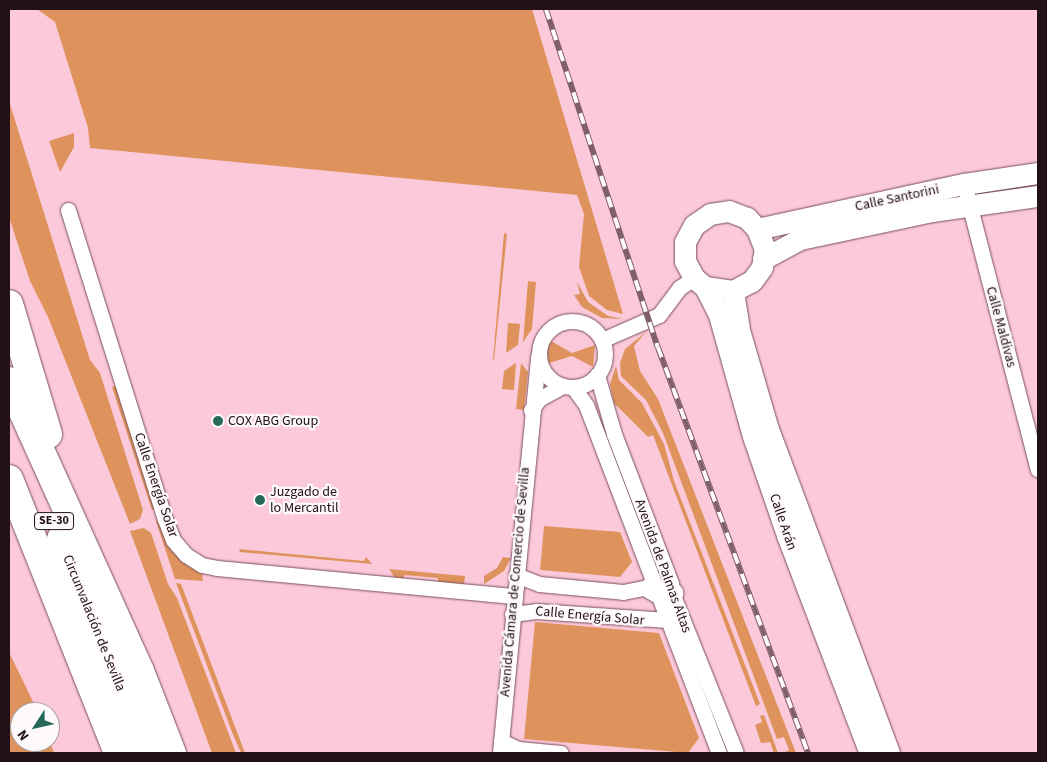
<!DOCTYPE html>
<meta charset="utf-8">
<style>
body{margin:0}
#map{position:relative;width:1047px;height:762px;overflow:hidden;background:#fcc9db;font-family:"Source Sans 3",sans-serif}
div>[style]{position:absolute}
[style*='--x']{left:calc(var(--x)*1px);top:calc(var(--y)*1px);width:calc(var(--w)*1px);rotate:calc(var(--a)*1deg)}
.green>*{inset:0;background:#de935c}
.roads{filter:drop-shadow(0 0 1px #794e5e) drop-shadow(0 0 1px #794e5e)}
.street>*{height:15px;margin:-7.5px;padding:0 7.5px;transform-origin:7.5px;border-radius:7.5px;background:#fff}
.street>.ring{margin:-7.5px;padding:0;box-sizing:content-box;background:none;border:15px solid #fff;border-radius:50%}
.secondary>*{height:21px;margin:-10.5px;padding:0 10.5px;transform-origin:10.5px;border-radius:10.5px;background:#fff}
.highway>*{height:28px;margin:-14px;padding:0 14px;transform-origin:14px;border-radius:14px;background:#fff}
.rail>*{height:5.5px;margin-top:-2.75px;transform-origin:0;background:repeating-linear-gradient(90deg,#fef9fa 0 11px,#7f5f6b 0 22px);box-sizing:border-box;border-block:1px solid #7f5f6b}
.dots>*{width:14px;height:14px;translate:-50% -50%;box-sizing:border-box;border:2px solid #fef9fa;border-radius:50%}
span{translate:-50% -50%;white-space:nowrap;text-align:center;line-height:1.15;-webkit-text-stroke:4.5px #fef9fa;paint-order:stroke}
.shield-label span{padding:1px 4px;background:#fef9fa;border:1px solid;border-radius:4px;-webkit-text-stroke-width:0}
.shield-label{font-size:12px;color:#221117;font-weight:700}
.street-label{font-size:14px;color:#221117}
.poi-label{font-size:14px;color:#221117}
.left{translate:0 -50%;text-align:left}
.frame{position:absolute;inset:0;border:10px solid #221117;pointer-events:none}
.north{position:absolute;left:10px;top:702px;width:50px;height:50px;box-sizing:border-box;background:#fef9fa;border:1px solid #a69c9f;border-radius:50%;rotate:235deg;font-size:14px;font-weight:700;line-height:20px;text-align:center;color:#221117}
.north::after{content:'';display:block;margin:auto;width:18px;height:22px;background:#25695a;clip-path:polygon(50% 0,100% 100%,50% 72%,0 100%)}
</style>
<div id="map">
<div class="green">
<div style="clip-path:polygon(37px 9px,532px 9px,623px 314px,607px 310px,589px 296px,579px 267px,584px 214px,577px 195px,90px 148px,88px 128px,55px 22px)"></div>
<div style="clip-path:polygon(9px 101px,90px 360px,100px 373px,143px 510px,140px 519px,130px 524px,48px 317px,30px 281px,9px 217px)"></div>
<div style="clip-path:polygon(74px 133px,74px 147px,60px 172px,49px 141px)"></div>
<div style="clip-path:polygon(504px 233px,507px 234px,494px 360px,493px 359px)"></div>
<div style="clip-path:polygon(528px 281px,536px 282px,532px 329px,523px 342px)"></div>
<div style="clip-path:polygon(577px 282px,588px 302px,608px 316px,623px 319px,602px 318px,582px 307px,574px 295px,580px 294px)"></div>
<div style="clip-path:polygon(508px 323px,520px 324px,518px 345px,506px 353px)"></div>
<div style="clip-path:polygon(646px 332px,634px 346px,640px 371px,658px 399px,796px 753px,783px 753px,789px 750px,784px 737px,777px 739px,663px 433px,646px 400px,621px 376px,620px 363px,625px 349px)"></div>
<div style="clip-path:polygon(551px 341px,572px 353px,595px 345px,593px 367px,572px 356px,549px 363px,547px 352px)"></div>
<div style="clip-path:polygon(516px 363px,514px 390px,502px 389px,504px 371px)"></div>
<div style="clip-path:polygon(521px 363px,528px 372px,524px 410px,516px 409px)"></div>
<div style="clip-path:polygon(616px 366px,619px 380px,642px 403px,664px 444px,674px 481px,760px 704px,756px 706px,653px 435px,648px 437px,614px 403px,610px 384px)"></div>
<div style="clip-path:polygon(116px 386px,155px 509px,152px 510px,112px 387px)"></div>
<div style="clip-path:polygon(156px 521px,158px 521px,172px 551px,188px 566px,202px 573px,203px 581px,175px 579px)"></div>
<div style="clip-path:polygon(544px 526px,620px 532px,632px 562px,620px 577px,540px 570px)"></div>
<div style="clip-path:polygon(144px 528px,151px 533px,168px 584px,177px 598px,236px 753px,212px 753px,130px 531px)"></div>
<div style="clip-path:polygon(239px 549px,364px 561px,366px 557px,372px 564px,240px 552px)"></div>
<div style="clip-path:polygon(503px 557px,511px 558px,504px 571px,484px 584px,484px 576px,497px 568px)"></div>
<div style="clip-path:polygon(389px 569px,465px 576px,464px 584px,438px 582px,438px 578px,404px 575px,404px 579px,395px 578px)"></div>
<div style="clip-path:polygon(176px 583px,181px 584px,245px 753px,241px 753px,232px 732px)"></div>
<div style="clip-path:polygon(535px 622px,659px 633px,699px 738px,688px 753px,524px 739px)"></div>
<div style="clip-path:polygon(9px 652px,38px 712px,20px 712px,20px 742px,50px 742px,54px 753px,9px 753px)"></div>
<div style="clip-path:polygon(764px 715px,778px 753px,774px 753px,770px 742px,761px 743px,755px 725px,762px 722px,760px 716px)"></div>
</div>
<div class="roads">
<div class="street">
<div style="--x:964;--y:184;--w:295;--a:75.5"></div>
<div style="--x:68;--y:210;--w:324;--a:72.6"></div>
<div style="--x:165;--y:519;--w:22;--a:69"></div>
<div style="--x:173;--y:540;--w:20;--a:49"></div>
<div style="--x:186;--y:555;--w:19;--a:32"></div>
<div style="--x:202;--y:565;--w:15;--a:11"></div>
<div style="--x:217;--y:568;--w:297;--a:5.4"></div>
<div class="ring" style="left:539px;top:321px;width:51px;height:51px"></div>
<div style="--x:602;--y:340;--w:62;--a:-23.7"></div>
<div style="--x:659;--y:315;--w:34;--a:-53"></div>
<div style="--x:679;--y:288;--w:18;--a:-34"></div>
<div style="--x:597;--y:375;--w:61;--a:73.9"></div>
<div style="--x:614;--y:434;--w:160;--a:69.1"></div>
<div style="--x:671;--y:583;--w:10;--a:84"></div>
<div style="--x:672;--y:593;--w:172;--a:68.2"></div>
<div style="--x:573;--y:387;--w:22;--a:54"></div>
<div style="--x:586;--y:405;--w:373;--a:69.1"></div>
<div style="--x:531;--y:410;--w:14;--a:-54"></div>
<div style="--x:539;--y:399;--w:26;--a:-29"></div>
<div style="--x:516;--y:575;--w:25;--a:21"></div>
<div style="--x:539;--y:584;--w:84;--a:5.4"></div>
<div style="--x:623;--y:592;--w:33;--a:-11"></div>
<div style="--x:512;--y:614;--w:24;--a:-7"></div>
<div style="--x:536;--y:611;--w:132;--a:3.9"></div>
<div style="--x:501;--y:741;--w:19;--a:25"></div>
<div style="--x:518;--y:749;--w:43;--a:5.3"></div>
<div style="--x:500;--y:753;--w:399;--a:-84.5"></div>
</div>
<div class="secondary">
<div style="--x:757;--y:229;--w:212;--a:-12.3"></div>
<div style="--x:964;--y:184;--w:75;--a:-8.5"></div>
<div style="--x:763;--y:259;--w:42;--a:-28.4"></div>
<div style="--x:800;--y:239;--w:135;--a:-12"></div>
<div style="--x:932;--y:211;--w:107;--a:-8.1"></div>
<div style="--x:705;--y:287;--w:28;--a:8"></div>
<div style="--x:733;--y:291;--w:21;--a:-28"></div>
<div style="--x:752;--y:281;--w:17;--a:-54"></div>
<div style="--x:762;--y:267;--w:18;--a:-81"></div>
<div style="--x:765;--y:249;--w:22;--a:-112"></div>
<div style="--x:757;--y:229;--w:15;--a:-132"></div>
<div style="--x:747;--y:218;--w:19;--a:-159"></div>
<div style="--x:729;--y:211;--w:19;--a:171"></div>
<div style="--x:710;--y:214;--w:19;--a:145"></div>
<div style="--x:694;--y:225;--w:19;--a:118"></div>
<div style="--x:685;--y:242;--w:19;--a:90"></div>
<div style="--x:685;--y:261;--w:19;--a:62"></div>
<div style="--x:694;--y:278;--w:14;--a:39"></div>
<div style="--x:705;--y:287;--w:31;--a:63"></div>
<div style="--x:719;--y:315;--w:126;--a:74.3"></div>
<div style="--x:753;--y:436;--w:105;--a:71"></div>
<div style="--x:787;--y:535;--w:233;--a:69.2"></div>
<div style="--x:733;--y:291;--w:39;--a:81"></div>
<div style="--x:739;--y:330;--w:103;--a:73.7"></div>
<div style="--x:768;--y:429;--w:346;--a:69.5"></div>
<div style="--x:650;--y:588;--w:16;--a:30"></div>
<div style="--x:664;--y:596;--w:9;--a:-21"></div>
</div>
<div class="highway">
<div style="--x:9;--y:304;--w:136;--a:73.3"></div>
<div style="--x:9;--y:381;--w:318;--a:65.7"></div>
<div style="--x:140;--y:671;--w:88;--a:68.7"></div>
<div style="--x:9;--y:479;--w:295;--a:68.3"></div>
<div style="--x:61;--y:539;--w:230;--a:68.3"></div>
</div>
</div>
<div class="rail">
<div style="--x:546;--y:9;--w:356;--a:71.7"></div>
<div style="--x:658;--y:347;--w:433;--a:69.7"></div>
</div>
<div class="dots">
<div style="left:218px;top:421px;background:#25695a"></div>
<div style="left:260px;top:500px;background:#25695a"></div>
</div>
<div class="shield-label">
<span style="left:54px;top:521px">SE-30</span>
</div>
<div class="street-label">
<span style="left:897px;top:198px;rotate:-12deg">Calle Santorini</span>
<span style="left:1001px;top:327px;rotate:75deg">Calle Maldivas</span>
<span style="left:156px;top:485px;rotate:71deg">Calle Energía Solar</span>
<span style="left:783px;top:522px;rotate:71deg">Calle Arán</span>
<span style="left:663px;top:566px;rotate:70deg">Avenida de Palmas Altas</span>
<span style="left:515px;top:582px;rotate:-85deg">Avenida Cámara de Comercio de Sevilla</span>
<span style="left:590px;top:616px;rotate:5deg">Calle Energía Solar</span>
<span style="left:94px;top:623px;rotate:68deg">Circunvalación de Sevilla</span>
</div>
<div class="poi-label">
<span class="left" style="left:228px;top:421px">COX ABG Group</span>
<span class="left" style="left:270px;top:500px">Juzgado de<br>lo Mercantil</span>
</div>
<div class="frame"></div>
<div class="north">N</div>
</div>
